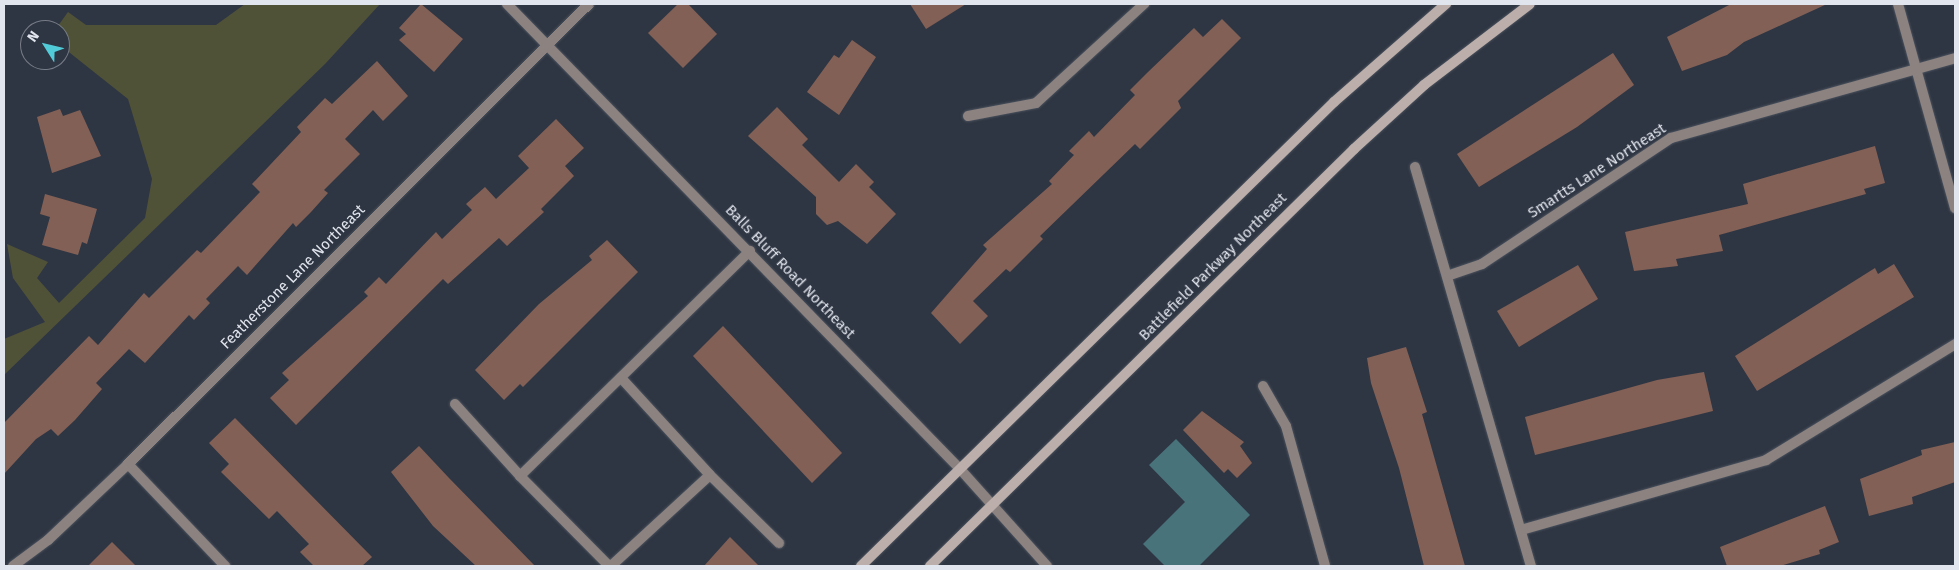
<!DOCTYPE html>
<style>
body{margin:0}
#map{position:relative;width:1959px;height:570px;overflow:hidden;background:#2f3643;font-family:"Fira Sans",sans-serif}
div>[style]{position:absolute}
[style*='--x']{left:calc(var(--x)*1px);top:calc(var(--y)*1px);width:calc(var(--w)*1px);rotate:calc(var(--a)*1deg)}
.green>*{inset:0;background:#505238}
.water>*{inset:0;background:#49737b}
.building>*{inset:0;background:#836056}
.roads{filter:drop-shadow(0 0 1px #4b525e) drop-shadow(0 0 1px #4b525e)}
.lane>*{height:10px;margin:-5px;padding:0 5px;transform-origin:5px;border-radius:5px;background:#8c8381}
.street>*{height:10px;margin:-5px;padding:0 5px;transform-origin:5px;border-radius:5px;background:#8c8381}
.secondary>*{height:10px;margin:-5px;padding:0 5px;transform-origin:5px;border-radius:5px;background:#bcafab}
span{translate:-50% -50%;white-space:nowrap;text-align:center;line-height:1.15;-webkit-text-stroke:4px #2f3643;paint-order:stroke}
.street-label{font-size:15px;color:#e1e5ed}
.frame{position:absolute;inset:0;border:5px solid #e1e5ed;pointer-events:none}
.north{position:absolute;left:20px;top:20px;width:50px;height:50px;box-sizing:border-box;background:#2f3643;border:1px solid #767c87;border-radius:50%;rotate:306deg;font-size:14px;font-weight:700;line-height:20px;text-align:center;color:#e1e5ed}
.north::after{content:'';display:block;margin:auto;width:18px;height:22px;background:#52cbd9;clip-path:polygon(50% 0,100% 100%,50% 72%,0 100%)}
</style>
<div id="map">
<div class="green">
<div style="clip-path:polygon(245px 4px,380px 4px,325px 64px,4px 375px,4px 339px,45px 322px,13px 278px,7px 244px,48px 262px,37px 278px,59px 303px,145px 218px,152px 179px,128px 99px,60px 45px,60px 30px,55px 30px,68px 12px,86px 25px,216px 25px)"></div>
</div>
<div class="water">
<div style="clip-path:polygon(1176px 439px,1250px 515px,1199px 566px,1165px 566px,1143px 544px,1185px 502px,1149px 465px)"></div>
</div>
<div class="building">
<div style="clip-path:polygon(421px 4px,463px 39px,434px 72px,399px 40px,406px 34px,399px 28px)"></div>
<div style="clip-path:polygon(678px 4px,688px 4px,717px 34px,683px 68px,648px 33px)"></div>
<div style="clip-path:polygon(910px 4px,966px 4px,926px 29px)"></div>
<div style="clip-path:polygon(1731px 4px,1827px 4px,1744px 42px,1727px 55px,1682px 71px,1667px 37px)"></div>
<div style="clip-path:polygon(1222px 19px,1241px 38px,1178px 101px,1181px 108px,1140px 149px,1135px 144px,1040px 236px,1043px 239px,1010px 272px,1006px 269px,973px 301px,988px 316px,960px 344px,931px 313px,987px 249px,983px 245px,1052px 184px,1049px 181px,1074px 155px,1069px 151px,1089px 131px,1094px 137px,1135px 95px,1130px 90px,1148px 72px,1194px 28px,1203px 37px)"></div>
<div style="clip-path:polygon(852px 40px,876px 57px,839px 115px,807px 92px,834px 55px,839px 58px)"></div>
<div style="clip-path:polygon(1613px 53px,1634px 85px,1577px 127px,1479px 187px,1457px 154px)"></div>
<div style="clip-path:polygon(377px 61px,408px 96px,383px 121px,373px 110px,345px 139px,360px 154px,324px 190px,328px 193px,311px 212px,296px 227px,293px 223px,247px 275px,238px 266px,206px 299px,210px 303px,194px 320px,189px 315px,145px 363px,129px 349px,96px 383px,102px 389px,75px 420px,58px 436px,51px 429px,36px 439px,4px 474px,4px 423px,89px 336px,98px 345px,144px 293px,149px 298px,197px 250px,201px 253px,260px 192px,252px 184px,301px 132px,297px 127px,325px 98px,332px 104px)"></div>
<div style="clip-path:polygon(777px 107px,808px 139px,802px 145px,839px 182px,856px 164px,874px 182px,869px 187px,896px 214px,867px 244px,838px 221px,827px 225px,816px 214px,816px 197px,748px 136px)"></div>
<div style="clip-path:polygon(60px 109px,63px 116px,80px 110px,101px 156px,52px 173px,37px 117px)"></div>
<div style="clip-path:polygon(556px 119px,584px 148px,565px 166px,574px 176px,541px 209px,544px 212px,507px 246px,499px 238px,448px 284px,443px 279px,296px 425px,270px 398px,289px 380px,282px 373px,368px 296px,364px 292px,379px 277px,386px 284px,436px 232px,442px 239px,472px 210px,466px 204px,485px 187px,496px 199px,529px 168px,518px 156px)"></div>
<div style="clip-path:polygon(1875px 146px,1885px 183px,1864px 189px,1866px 194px,1719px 235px,1723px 251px,1676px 259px,1678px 266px,1634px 271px,1625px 232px,1748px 204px,1743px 184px)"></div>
<div style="clip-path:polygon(45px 194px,97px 209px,87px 244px,82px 242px,78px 255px,42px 245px,50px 217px,40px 214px)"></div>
<div style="clip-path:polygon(607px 240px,638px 272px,523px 387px,520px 384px,504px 400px,475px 370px,539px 304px,592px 260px,589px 256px)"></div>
<div style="clip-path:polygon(1894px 264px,1914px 297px,1757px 391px,1735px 356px,1875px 268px,1878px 274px)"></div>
<div style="clip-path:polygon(1578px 265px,1598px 299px,1519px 347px,1497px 311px)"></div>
<div style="clip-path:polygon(723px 326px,842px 453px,812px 483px,693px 356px)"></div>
<div style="clip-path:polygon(1406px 347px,1427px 412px,1422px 414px,1465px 566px,1424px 566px,1399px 468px,1371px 383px,1367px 358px)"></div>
<div style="clip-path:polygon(1704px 372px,1713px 411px,1535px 455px,1525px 417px,1657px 380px)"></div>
<div style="clip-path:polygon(1202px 411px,1244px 442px,1240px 446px,1252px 463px,1237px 478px,1228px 469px,1224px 473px,1183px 430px)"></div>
<div style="clip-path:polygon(235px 418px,372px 557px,362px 566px,314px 566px,300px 552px,309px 544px,277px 511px,269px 519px,221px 472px,229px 464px,209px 443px)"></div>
<div style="clip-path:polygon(1955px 442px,1955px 482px,1912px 497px,1913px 504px,1869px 516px,1860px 479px,1922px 455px,1921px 450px)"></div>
<div style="clip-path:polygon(419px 446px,449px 478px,535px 566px,476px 566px,433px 526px,391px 472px)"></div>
<div style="clip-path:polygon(1825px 506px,1839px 542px,1819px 550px,1820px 554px,1780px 566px,1727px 566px,1720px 547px)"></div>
<div style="clip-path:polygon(730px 537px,759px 566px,704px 566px)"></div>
<div style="clip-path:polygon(112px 542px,136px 566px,88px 566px)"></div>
</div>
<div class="roads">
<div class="lane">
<div style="--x:1263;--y:386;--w:46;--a:60.1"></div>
<div style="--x:1286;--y:426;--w:145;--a:74.4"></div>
<div style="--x:455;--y:404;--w:97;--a:47.9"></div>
<div style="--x:520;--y:476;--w:322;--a:-44.4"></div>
<div style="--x:710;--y:475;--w:97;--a:44.6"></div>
<div style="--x:520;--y:476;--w:127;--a:45.3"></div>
<div style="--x:611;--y:566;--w:134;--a:-42.6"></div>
<div style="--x:710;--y:475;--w:132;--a:-132.5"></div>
</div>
<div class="street">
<div style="--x:507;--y:4;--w:649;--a:45.75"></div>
<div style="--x:960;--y:469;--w:130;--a:48.1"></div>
<div style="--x:1898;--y:4;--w:212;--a:74.4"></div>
<div style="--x:968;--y:116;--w:69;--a:-10.8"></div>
<div style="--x:1036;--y:103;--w:147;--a:-42.5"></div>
<div style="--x:1415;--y:167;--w:416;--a:73.8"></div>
<div style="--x:1447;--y:276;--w:37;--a:-19"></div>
<div style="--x:1482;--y:264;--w:227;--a:-33.7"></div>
<div style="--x:1671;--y:138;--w:295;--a:-15.7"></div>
<div style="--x:128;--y:464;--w:141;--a:46.4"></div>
<div style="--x:1521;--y:530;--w:255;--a:-15.9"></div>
<div style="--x:1766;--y:460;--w:222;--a:-31.5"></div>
<div style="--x:13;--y:566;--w:44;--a:-36.6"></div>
<div style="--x:48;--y:540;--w:110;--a:-43.5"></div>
<div style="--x:128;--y:464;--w:651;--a:-44.94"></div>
</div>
<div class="secondary">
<div style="--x:861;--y:566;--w:663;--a:-44.45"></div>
<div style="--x:1334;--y:102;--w:149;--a:-41.2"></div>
<div style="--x:930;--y:566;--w:595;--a:-44.52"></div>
<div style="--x:1354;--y:149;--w:95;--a:-42.4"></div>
<div style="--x:1424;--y:85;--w:133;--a:-37.4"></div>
</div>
</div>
<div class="street-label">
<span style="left:1597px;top:171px;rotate:-33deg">Smartts Lane Northeast</span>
<span style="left:1213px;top:267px;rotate:-45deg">Battlefield Parkway Northeast</span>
<span style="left:790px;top:272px;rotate:46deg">Balls Bluff Road Northeast</span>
<span style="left:293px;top:277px;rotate:-45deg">Featherstone Lane Northeast</span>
</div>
<div class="frame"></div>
<div class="north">N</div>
</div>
